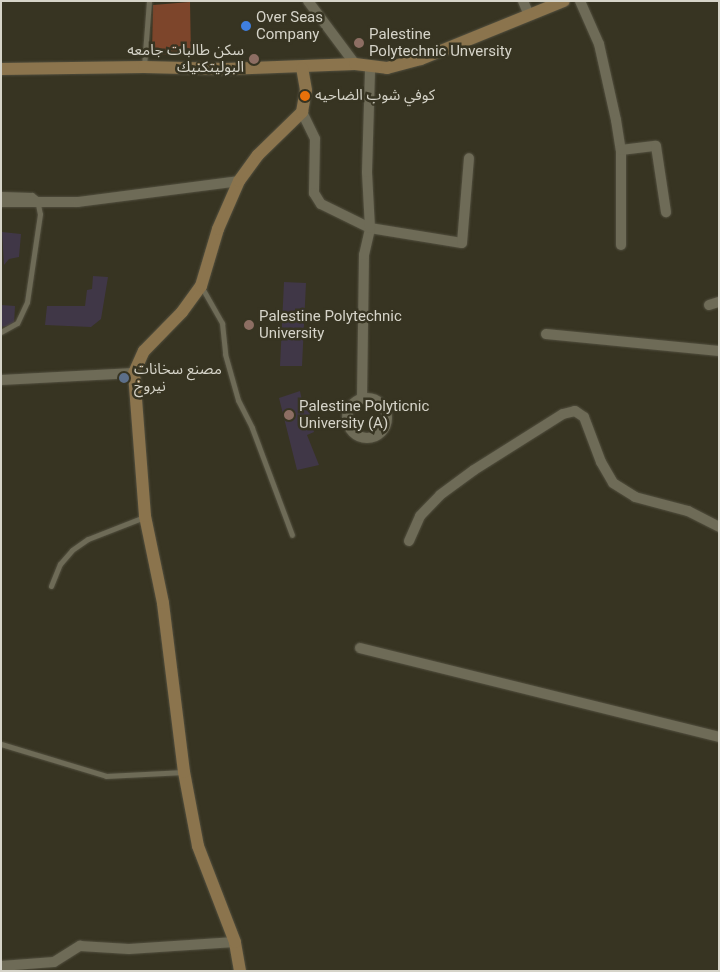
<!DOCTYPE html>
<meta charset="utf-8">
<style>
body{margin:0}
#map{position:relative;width:720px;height:972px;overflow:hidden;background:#373422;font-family:Roboto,"Noto Sans Arabic",sans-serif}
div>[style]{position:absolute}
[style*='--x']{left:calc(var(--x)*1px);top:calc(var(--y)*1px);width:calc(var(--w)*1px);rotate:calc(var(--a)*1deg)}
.education>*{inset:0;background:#403747}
.building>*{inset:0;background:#7d452b}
.roads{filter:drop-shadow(0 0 1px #524f3f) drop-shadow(0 0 1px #524f3f)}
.lane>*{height:5px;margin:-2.5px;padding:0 2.5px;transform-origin:2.5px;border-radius:2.5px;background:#6e6b57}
.street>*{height:10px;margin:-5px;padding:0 5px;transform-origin:5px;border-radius:5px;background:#6e6b57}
.street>.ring{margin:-5px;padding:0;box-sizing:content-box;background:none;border:10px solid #6e6b57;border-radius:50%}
.secondary>*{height:12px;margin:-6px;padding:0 6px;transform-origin:6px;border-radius:6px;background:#8b744d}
.dots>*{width:14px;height:14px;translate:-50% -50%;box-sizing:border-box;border:2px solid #373422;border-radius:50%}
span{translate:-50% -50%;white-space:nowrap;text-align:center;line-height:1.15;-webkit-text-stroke:5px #373422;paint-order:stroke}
.poi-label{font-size:15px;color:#d6d4c9}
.left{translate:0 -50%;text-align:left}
.right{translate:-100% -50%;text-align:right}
.frame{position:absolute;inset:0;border:2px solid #d6d4c9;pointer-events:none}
</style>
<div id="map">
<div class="education">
<div style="clip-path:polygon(2px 232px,21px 234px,19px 257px,9px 259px,4px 265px)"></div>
<div style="clip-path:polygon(93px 276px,108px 277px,101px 319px,91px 327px,45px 325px,47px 306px,85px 306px,87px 290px,92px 289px)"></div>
<div style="clip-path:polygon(284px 282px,306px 283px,302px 366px,280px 366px)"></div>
<div style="clip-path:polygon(1px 305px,15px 306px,14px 325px,1px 327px)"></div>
<div style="clip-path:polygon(300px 391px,304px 410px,309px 411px,314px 432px,307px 435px,319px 465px,297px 470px,279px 398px)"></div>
</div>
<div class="building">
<div style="clip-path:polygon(190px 2px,191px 56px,152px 54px,153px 5px)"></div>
</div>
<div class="roads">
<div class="lane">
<div style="--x:144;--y:66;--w:65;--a:-85.6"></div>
<div style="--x:1;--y:194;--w:31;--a:2"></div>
<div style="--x:32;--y:195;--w:6;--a:39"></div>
<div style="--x:37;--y:199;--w:15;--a:79"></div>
<div style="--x:40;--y:214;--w:89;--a:98.4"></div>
<div style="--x:27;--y:302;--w:23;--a:115"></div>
<div style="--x:17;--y:323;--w:18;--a:151"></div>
<div style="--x:201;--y:286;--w:43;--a:60.4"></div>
<div style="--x:222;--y:323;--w:31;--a:84"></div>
<div style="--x:225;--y:354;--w:48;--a:74.2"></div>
<div style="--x:238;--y:400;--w:31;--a:63"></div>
<div style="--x:252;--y:428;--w:114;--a:69.5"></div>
<div style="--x:51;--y:586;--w:24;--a:-68"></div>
<div style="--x:60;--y:564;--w:18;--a:-49"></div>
<div style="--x:72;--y:550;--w:19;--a:-35"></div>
<div style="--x:88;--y:539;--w:60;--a:-21.4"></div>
<div style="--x:1;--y:744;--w:110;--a:16.9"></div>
<div style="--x:106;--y:776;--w:78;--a:-2.9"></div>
</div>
<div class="street">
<div style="--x:308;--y:1;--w:79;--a:53.3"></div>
<div style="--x:523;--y:1;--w:15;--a:67"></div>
<div style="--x:580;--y:1;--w:47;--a:66.2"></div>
<div style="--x:599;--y:44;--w:78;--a:77.4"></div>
<div style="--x:616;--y:120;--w:30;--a:81"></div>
<div style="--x:621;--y:150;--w:95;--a:90"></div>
<div style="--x:302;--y:112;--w:30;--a:64"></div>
<div style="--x:315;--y:139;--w:54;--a:91.1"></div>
<div style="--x:314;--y:193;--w:13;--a:58"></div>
<div style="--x:321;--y:204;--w:55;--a:26.1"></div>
<div style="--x:370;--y:228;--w:93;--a:9.3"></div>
<div style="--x:462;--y:243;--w:85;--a:-85.3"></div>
<div style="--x:621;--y:150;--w:35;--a:-7"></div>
<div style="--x:656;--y:146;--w:67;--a:81.4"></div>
<div style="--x:1;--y:202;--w:77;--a:0"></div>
<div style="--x:78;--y:202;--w:162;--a:-7.4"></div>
<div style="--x:709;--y:305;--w:10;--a:-17"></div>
<div style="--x:546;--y:334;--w:174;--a:5.6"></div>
<div style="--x:1;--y:380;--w:133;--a:-3"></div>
<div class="ring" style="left:347px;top:398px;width:30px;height:30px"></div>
<div style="--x:362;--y:398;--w:143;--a:-89.2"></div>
<div style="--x:364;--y:255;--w:28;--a:-77"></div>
<div style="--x:370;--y:228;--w:56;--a:-93.1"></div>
<div style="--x:367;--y:172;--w:104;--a:-88.3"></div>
<div style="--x:409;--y:541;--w:27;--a:-66"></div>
<div style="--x:420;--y:516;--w:29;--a:-46"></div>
<div style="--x:440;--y:495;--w:42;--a:-36.3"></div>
<div style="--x:474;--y:470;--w:105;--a:-32.2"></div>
<div style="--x:563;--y:414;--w:12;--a:-14"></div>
<div style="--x:575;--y:411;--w:11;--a:34"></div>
<div style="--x:584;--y:417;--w:48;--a:69.3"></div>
<div style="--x:601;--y:462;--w:24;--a:60"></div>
<div style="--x:613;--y:483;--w:26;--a:32"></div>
<div style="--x:635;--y:497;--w:55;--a:14.8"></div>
<div style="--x:688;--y:511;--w:35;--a:27"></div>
<div style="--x:360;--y:648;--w:370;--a:13.9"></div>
<div style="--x:1;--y:966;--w:53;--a:-4.3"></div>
<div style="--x:54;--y:962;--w:31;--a:-32"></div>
<div style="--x:80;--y:946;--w:49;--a:3.5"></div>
<div style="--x:129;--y:949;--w:106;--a:-3.8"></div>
</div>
<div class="secondary">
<div style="--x:1;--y:69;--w:143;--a:-0.8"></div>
<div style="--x:144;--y:67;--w:82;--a:1.4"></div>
<div style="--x:226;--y:69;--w:129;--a:-2.2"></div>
<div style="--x:355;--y:64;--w:32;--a:7"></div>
<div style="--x:387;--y:68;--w:35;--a:-15"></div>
<div style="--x:421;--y:59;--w:154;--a:-22.1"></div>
<div style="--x:240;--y:971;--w:29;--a:-100"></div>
<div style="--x:235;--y:942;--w:103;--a:-111.1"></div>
<div style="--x:198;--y:846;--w:75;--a:-100.7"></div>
<div style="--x:184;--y:772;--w:170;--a:-97.1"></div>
<div style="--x:163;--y:603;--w:89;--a:-101.7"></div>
<div style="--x:145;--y:516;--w:143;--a:-94.4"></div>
<div style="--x:134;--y:373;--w:24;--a:-66"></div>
<div style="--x:144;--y:351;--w:54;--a:-45.7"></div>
<div style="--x:182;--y:312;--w:32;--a:-54"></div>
<div style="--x:201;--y:286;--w:59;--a:-73.4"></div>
<div style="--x:218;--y:229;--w:52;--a:-66.4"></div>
<div style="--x:239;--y:181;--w:32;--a:-54"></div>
<div style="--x:258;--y:155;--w:62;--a:-44.3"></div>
<div style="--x:302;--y:112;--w:22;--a:-80"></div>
<div style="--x:306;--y:90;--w:22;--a:-100"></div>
</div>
</div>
<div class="dots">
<div style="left:246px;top:26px;background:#3f7fe0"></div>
<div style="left:359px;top:43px;background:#8d6e63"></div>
<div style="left:254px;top:59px;background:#8d6e63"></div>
<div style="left:305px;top:96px;background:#e8710a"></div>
<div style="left:249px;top:325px;background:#8d6e63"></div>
<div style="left:124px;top:378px;background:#5c6f8a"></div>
<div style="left:289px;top:415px;background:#8d6e63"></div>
</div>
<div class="poi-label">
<span class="left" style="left:256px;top:26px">Over Seas<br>Company</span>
<span class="left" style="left:369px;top:43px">Palestine<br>Polytechnic Unversity</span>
<span class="right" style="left:244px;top:59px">سكن طالبات جامعه<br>البوليتكنيك</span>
<span class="left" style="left:315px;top:96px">كوفي شوب الضاحيه</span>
<span class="left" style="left:259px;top:325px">Palestine Polytechnic<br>University</span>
<span class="left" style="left:134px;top:378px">مصنع سخانات<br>نيروخ</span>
<span class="left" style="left:299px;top:415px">Palestine Polyticnic<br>University (A)</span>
</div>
<div class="frame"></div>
</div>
